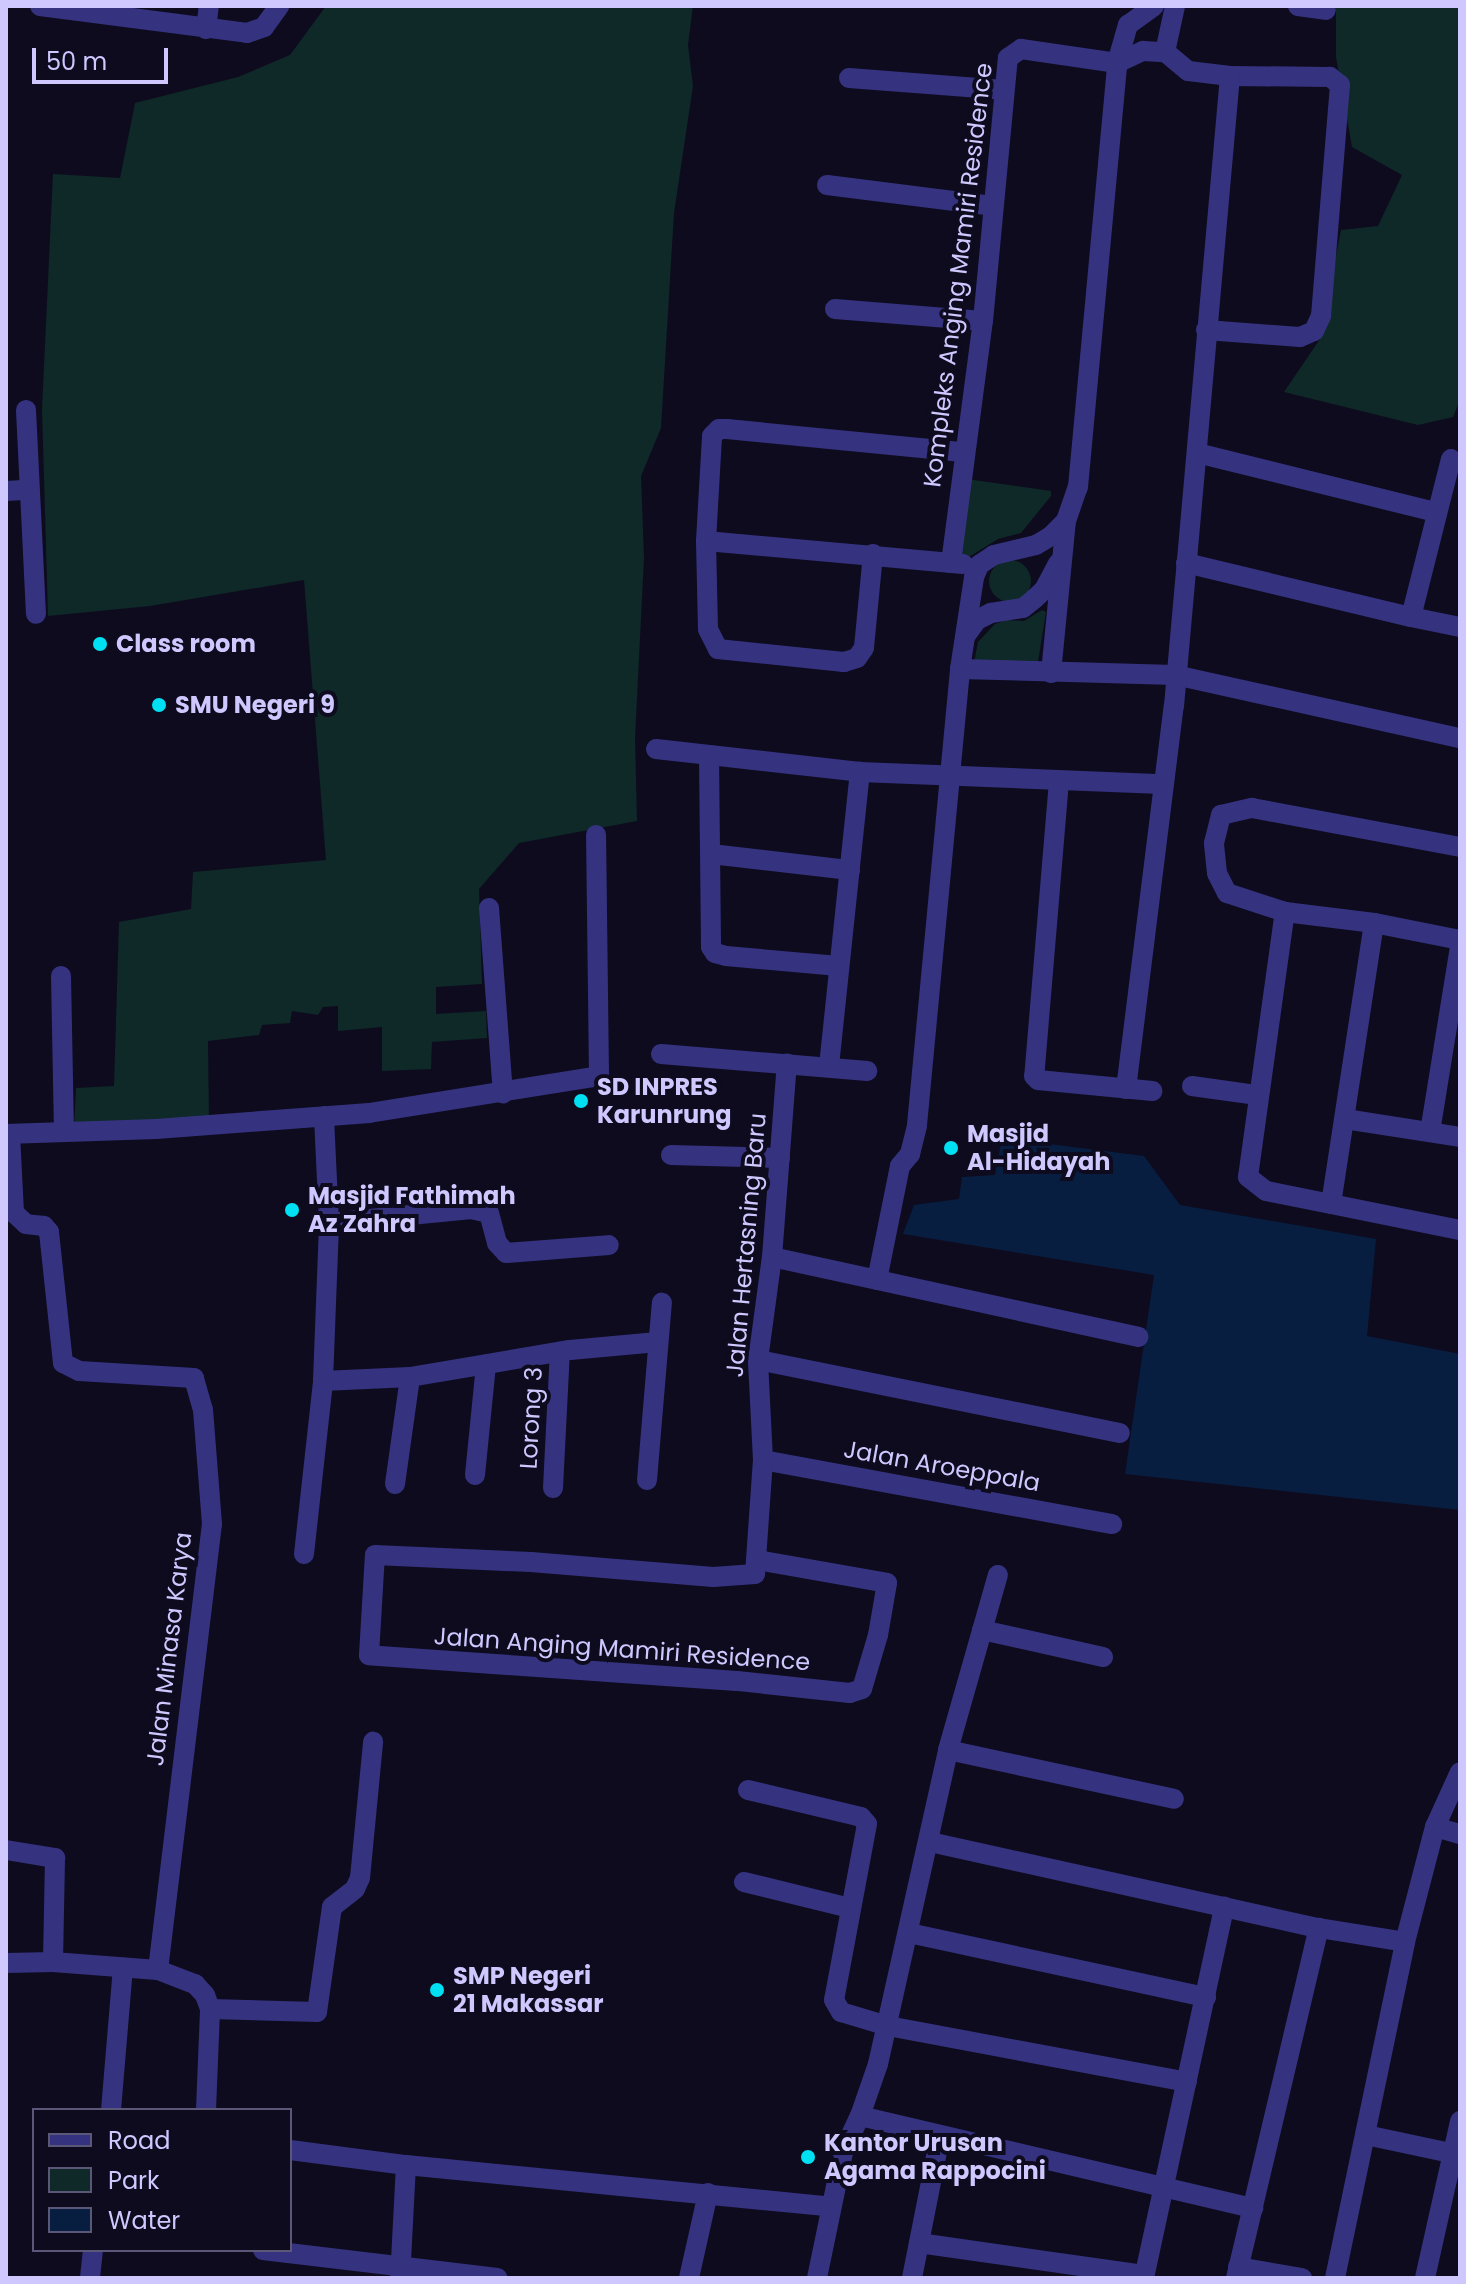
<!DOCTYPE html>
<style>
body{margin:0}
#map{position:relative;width:1466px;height:2284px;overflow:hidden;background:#0e0b1f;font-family:Poppins,sans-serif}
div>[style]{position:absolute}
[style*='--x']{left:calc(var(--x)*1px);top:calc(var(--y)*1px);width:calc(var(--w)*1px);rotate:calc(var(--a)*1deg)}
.green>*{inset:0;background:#0e2927}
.round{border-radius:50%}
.water>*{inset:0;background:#081e40}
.street>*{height:20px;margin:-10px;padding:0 10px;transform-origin:10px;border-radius:10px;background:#353380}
.dots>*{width:22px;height:22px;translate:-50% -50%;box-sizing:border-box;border:4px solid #0e0b1f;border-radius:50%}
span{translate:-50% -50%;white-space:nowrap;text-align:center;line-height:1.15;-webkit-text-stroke:8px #0e0b1f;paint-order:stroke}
.street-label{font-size:24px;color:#cec8ff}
.poi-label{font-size:24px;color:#cec8ff;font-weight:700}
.left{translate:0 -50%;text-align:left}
.frame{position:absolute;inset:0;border:8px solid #cec8ff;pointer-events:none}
.legend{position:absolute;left:32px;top:2108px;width:260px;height:144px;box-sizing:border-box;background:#0e0b1f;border:2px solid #5b5779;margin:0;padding:10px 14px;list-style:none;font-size:24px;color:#cec8ff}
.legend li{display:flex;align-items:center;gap:16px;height:40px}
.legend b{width:40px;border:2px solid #5b5779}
.scale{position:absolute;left:32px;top:48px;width:136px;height:36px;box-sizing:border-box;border:4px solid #cec8ff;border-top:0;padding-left:10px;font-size:24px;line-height:28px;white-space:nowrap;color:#cec8ff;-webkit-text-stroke:6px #0e0b1f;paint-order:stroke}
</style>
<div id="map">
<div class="green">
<div style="clip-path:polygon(326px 6px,693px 6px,688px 45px,693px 86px,674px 213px,661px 428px,641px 476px,644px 558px,635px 738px,637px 821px,519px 843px,479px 889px,482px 984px,436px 987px,436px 1014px,486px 1011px,487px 1038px,432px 1042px,431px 1069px,382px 1071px,382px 1027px,338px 1031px,338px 1006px,323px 1007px,318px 1015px,292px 1011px,290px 1023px,262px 1025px,259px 1035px,208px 1041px,209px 1123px,74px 1129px,76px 1088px,114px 1086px,119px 922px,191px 909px,193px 872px,326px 860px,304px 580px,150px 606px,48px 616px,42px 409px,53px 174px,120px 178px,135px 103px,238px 77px,290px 55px)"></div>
<div style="clip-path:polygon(1336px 6px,1460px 6px,1460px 400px,1453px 417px,1418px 425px,1284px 392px,1320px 339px,1341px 230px,1378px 226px,1402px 175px,1352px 147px,1336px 57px)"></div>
<div style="clip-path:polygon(966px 479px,1051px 491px,1051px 496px,1021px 533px,998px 539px,964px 560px,958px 560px)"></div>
<div class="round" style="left:989px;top:560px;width:42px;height:42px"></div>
<div style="clip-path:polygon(1042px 610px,1046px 612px,1037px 668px,974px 663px,978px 642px,995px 624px,1007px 620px,1024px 621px)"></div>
</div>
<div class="water">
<div style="clip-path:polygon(1002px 1138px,1144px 1156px,1180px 1205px,1376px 1239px,1367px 1336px,1460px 1354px,1460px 1510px,1125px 1474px,1154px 1275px,903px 1234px,914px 1205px,959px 1199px,962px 1177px,995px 1175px)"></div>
</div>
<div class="street">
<div style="--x:40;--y:6;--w:209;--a:7.4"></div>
<div style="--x:247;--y:33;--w:18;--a:-19"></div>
<div style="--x:264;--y:27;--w:26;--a:-54"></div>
<div style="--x:1298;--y:6;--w:28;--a:8"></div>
<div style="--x:206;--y:29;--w:23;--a:-83"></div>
<div style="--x:849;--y:78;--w:155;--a:4.4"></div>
<div style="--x:827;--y:185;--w:167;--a:7.2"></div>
<div style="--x:835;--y:309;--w:148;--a:4.6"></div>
<div style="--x:1206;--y:330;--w:94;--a:4.3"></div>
<div style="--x:1300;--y:337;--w:15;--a:-23"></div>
<div style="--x:1314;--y:331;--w:17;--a:-65"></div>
<div style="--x:1321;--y:316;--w:232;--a:-85.3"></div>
<div style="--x:1340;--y:85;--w:13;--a:-141"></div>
<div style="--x:1330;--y:77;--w:100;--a:-179.4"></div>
<div style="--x:26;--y:410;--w:204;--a:87.2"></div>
<div style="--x:1197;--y:453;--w:245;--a:13.9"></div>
<div style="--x:6;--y:491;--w:22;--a:-3"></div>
<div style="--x:706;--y:541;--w:258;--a:5.1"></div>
<div style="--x:873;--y:554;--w:94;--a:95.5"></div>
<div style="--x:864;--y:648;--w:12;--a:125"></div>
<div style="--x:857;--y:658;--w:14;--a:163"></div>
<div style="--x:844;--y:662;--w:127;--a:-174.1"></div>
<div style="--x:718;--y:649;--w:22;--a:-117"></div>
<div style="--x:708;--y:629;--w:88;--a:-91.3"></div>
<div style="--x:706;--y:541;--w:105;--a:-86.7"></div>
<div style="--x:712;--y:436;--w:10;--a:-45"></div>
<div style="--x:719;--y:429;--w:8;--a:0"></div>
<div style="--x:727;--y:429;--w:237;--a:5.6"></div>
<div style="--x:951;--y:563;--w:244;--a:-82.5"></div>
<div style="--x:983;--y:321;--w:264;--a:-84.6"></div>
<div style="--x:1008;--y:58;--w:16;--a:-35"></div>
<div style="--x:1021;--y:49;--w:97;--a:8.3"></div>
<div style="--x:1117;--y:63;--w:29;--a:-25"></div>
<div style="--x:1143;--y:51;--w:22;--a:3"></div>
<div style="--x:1165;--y:52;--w:47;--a:-77.7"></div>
<div style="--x:1186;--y:563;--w:231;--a:13.5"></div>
<div style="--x:1411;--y:617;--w:163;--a:-75.8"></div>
<div style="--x:1411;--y:617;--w:50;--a:11.5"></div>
<div style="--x:966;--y:635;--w:19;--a:-54"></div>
<div style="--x:977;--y:620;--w:16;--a:-27"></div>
<div style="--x:991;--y:613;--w:32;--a:-9"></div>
<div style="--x:1023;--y:608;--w:14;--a:-39"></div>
<div style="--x:1034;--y:599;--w:13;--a:-42"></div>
<div style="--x:1044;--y:590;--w:30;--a:-62"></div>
<div style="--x:960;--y:669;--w:215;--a:1.6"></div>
<div style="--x:1175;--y:675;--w:292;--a:12.5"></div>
<div style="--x:1051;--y:673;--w:153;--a:-84.4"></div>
<div style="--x:656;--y:749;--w:205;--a:6.4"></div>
<div style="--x:860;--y:772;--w:302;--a:2.3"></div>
<div style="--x:709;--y:755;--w:192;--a:89.4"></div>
<div style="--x:711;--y:947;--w:7;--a:56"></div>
<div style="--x:715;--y:953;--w:11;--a:15"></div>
<div style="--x:726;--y:956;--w:113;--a:5.1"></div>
<div style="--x:1059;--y:781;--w:296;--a:94.8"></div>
<div style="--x:1034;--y:1076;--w:6;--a:45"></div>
<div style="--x:1038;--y:1080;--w:115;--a:5.5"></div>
<div style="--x:711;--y:854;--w:140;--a:6.6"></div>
<div style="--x:489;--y:908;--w:186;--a:85.7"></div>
<div style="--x:1285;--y:912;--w:90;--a:7"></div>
<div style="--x:1460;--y:940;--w:88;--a:-168.8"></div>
<div style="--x:1374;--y:923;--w:284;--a:98.7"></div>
<div style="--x:1331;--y:1204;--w:132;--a:11.4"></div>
<div style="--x:61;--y:976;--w:154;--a:88.9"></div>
<div style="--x:661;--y:1054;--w:207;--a:4.7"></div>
<div style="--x:829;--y:1066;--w:296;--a:-84"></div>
<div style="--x:1192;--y:1086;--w:66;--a:7.9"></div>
<div style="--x:1126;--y:1089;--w:386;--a:-82.9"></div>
<div style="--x:1174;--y:706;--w:632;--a:-84.92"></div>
<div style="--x:1230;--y:76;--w:42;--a:-173.2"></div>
<div style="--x:1188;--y:71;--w:30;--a:-140"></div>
<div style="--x:1345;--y:1119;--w:116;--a:8.9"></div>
<div style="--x:1430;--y:1132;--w:187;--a:-80.8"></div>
<div style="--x:6;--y:1134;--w:150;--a:-1.9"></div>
<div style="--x:156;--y:1129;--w:214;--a:-4.3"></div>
<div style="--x:369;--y:1113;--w:233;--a:-9.1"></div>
<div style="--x:599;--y:1076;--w:241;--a:-90.7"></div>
<div style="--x:671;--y:1155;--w:109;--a:1.6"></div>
<div style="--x:1331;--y:1204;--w:66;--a:-168.7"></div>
<div style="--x:1266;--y:1191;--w:23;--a:-142"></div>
<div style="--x:1248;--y:1177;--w:268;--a:-82.1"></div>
<div style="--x:1285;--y:912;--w:61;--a:-161.9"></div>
<div style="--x:1227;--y:893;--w:22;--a:-117"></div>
<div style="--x:1217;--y:873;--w:30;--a:-96"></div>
<div style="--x:1214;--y:843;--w:29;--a:-76"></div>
<div style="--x:1221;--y:815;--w:32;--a:-13"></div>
<div style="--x:1252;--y:808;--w:212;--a:10.6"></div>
<div style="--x:329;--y:1223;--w:143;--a:-5.6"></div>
<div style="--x:471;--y:1209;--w:18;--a:13"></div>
<div style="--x:489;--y:1213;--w:31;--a:75"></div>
<div style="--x:497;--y:1243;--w:13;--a:48"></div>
<div style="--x:506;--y:1253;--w:103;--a:-4.4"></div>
<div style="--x:772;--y:1257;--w:375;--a:12.3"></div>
<div style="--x:877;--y:1280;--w:116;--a:-78.6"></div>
<div style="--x:900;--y:1166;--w:16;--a:-50"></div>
<div style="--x:910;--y:1154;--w:30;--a:-76"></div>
<div style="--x:917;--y:1125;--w:458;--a:-84.6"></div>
<div style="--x:960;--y:669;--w:93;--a:-81.3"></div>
<div style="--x:974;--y:577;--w:13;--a:-67"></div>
<div style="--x:979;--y:565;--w:18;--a:-34"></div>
<div style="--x:994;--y:555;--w:43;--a:-13.4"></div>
<div style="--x:1036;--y:545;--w:17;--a:-31"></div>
<div style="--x:1051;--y:536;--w:21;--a:-45"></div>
<div style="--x:1066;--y:521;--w:36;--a:-71"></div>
<div style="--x:1078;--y:487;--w:426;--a:-84.7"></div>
<div style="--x:1117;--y:63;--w:40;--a:-74"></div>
<div style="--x:1128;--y:25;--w:32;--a:-36"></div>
<div style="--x:758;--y:1360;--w:369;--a:11.4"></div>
<div style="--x:323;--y:1381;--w:87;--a:-2.6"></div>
<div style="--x:410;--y:1377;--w:162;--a:-9.6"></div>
<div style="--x:570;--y:1350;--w:88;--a:-5.2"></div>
<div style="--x:763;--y:1460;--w:355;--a:10.4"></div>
<div style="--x:475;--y:1475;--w:111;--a:-84.3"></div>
<div style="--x:647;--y:1480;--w:178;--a:-85.2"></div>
<div style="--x:395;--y:1484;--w:108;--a:-82"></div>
<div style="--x:553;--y:1488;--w:136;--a:-87.1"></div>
<div style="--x:304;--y:1554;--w:174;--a:-83.7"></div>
<div style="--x:323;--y:1381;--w:158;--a:-87.8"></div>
<div style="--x:329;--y:1223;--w:107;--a:-92.7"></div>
<div style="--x:757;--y:1560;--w:132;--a:10"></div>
<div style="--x:887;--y:1583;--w:53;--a:99.8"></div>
<div style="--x:878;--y:1635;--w:56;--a:106.5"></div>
<div style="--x:862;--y:1689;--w:13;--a:162"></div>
<div style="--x:850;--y:1693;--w:114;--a:-173.9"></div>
<div style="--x:737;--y:1681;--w:369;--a:-176"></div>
<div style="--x:369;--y:1655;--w:100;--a:-86.6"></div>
<div style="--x:375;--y:1555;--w:156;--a:2.6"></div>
<div style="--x:531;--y:1562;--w:183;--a:4.7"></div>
<div style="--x:713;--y:1577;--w:42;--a:-4.1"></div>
<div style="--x:755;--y:1574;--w:114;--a:-86"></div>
<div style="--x:763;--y:1460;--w:100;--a:-92.9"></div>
<div style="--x:758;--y:1360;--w:104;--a:-82.3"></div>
<div style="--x:772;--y:1257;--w:194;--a:-85.6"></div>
<div style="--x:982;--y:1630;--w:124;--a:12.6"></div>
<div style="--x:948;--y:1750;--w:231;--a:12.2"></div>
<div style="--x:748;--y:1790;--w:116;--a:13.4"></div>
<div style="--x:861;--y:1817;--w:9;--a:49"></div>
<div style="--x:867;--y:1824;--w:179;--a:100.6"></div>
<div style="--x:834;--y:2000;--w:14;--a:60"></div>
<div style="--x:841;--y:2012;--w:49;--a:16.6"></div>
<div style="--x:888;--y:2026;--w:304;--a:10.6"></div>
<div style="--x:1435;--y:1827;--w:26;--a:16"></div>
<div style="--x:930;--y:1842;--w:398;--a:12.5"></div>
<div style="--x:1319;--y:1928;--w:87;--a:9.2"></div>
<div style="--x:6;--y:1850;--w:50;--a:9.3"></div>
<div style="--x:55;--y:1858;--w:104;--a:91.1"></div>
<div style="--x:744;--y:1882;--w:109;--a:13.8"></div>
<div style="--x:909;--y:1933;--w:304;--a:12.2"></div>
<div style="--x:6;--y:1963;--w:47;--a:-1.2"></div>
<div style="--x:53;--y:1962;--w:105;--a:4.4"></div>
<div style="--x:158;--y:1970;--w:449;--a:-83.1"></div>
<div style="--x:212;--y:1524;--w:114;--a:-94.5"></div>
<div style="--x:203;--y:1410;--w:33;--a:-106"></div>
<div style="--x:194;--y:1378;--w:115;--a:-176.5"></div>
<div style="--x:79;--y:1371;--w:18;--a:-153"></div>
<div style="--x:63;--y:1363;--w:132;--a:-96.1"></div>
<div style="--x:49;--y:1232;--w:8;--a:-130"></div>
<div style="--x:44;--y:1226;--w:18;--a:-174"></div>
<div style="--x:26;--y:1224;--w:16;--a:-137"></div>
<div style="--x:14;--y:1213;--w:79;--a:-92.9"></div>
<div style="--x:158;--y:1970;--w:40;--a:21"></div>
<div style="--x:195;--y:1984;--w:15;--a:48"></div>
<div style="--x:205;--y:1995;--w:15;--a:70"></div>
<div style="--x:210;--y:2009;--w:107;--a:1.6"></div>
<div style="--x:317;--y:2012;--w:106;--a:-81.9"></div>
<div style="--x:332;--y:1907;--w:29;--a:-38"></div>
<div style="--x:355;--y:1889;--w:12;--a:-66"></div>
<div style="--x:360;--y:1878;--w:137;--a:-84.5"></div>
<div style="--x:111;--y:2110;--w:143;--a:-85.2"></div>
<div style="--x:206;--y:2110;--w:101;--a:-87.7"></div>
<div style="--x:860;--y:2116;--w:404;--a:13.2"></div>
<div style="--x:1366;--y:2135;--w:96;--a:12"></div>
<div style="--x:290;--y:2150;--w:117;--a:7.4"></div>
<div style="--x:406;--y:2165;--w:113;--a:93"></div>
<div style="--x:406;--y:2165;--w:427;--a:5.6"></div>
<div style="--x:919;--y:2243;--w:227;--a:8.1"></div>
<div style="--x:263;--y:2250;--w:236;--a:6.8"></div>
<div style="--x:1238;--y:2267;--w:65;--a:9.8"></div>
<div style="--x:90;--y:2278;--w:28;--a:-84"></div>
<div style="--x:689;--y:2278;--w:87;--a:-77.4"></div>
<div style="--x:817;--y:2278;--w:129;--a:-78.3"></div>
<div style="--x:843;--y:2152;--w:40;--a:-65"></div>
<div style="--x:860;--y:2116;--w:55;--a:-70.9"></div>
<div style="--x:878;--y:2064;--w:322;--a:-77.4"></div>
<div style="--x:948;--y:1750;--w:182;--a:-74.1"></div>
<div style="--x:912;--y:2278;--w:145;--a:-78.8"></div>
<div style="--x:1144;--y:2278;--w:380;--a:-77.8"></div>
<div style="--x:1236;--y:2278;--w:360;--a:-76.7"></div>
<div style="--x:1335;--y:2278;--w:343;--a:-78.2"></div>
<div style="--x:1405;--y:1942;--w:119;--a:-75.4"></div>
<div style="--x:1435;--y:1827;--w:60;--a:-65.6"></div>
<div style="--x:1425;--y:2278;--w:161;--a:-77.4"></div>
</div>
<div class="dots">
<div style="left:100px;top:644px;background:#00e0f3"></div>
<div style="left:159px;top:705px;background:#00e0f3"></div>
<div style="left:581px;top:1101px;background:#00e0f3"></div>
<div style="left:951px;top:1148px;background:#00e0f3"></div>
<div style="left:292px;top:1210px;background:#00e0f3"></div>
<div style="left:437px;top:1990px;background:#00e0f3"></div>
<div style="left:808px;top:2157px;background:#00e0f3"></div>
</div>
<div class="street-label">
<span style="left:958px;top:275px;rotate:-83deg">Kompleks Anging Mamiri Residence</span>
<span style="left:746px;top:1245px;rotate:-85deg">Jalan Hertasning Baru</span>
<span style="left:531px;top:1418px;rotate:-87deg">Lorong 3</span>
<span style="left:942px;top:1466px;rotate:10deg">Jalan Aroeppala</span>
<span style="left:169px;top:1649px;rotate:-83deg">Jalan Minasa Karya</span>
<span style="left:622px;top:1649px;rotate:4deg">Jalan Anging Mamiri Residence</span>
</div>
<div class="poi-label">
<span class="left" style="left:116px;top:644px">Class room</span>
<span class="left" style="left:175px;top:705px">SMU Negeri 9</span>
<span class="left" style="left:597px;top:1101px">SD INPRES<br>Karunrung</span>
<span class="left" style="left:967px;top:1148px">Masjid<br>Al-Hidayah</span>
<span class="left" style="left:308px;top:1210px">Masjid Fathimah<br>Az Zahra</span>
<span class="left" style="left:453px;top:1990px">SMP Negeri<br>21 Makassar</span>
<span class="left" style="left:824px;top:2157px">Kantor Urusan<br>Agama Rappocini</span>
</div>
<div class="frame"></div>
<ul class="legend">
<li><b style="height:10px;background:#353380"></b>Road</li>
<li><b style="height:22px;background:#0e2927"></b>Park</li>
<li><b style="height:22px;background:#081e40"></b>Water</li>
</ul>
<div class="scale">50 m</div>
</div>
